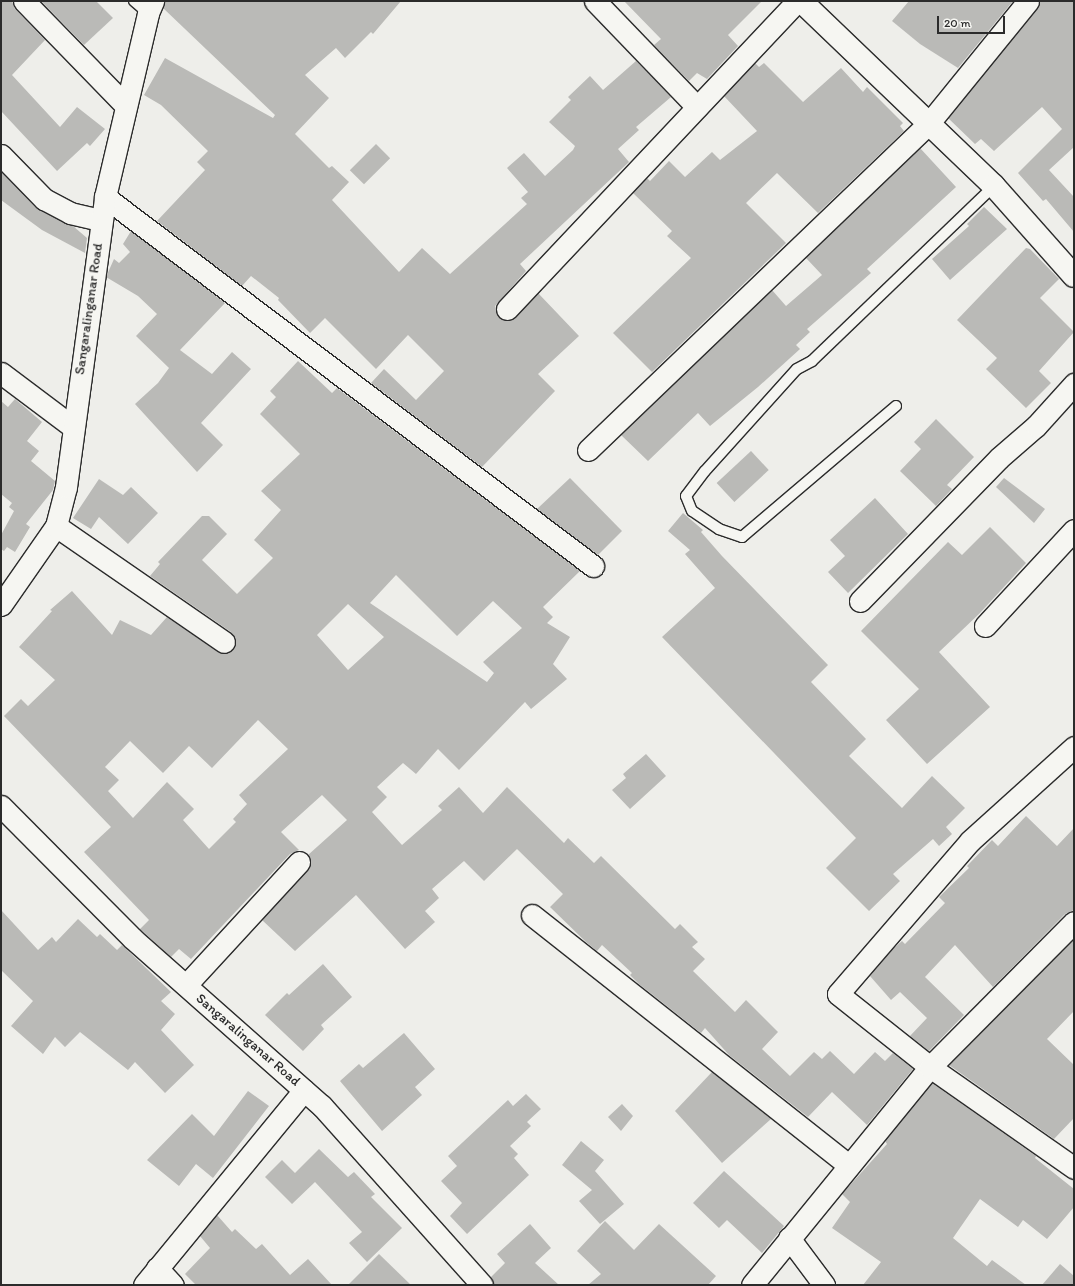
<!DOCTYPE html>
<html>
<head>
<meta charset="utf-8">
<style>
  body { margin:0 }
  #map { position:relative; width:1075px; height:1286px; overflow:hidden; background:#eeeeea; font-family:Itim,sans-serif }
  div>[style] { position:absolute }
  [style*='--x'] { left:calc(var(--x)*1px); top:calc(var(--y)*1px); width:calc(var(--w)*1px); rotate:calc(var(--a)*1deg) }
  .building>* { inset:0; background:#babab7; transform-origin:0 0 }
  .roads { filter:drop-shadow(1px 0 #2b2b2b) drop-shadow(-1px 0 #2b2b2b) drop-shadow(0 1px #2b2b2b) drop-shadow(0 -1px #2b2b2b) }
  .lane>* { height:10px; margin:-5px; padding:0 5px; transform-origin:5px; border-radius:5px; background:#f6f6f2 }
  .street>* { height:21px; margin:-10.5px; padding:0 10.5px; transform-origin:10.5px; border-radius:10.5px; background:#f6f6f2 }
  .secondary>* { height:22px; margin:-11px; padding:0 11px; transform-origin:11px; border-radius:11px; background:#f6f6f2 }
  span { translate:-50% -50%; white-space:nowrap; text-align:center; line-height:1.15; -webkit-text-stroke:4px #f6f6f2; paint-order:stroke }
  .street-label { font-size:14px; color:#2b2b2b }
  .frame { position:absolute; inset:0; border:2px solid #2b2b2b; pointer-events:none }
  .scale { position:absolute; left:937px; top:16px; width:68px; height:18px; box-sizing:border-box; border:2px solid #2b2b2b; border-top:0; padding-left:5px; font-size:12px; line-height:14px; white-space:nowrap; color:#2b2b2b; -webkit-text-stroke:3px #f6f6f2; paint-order:stroke }
</style>
</head>
<body>
<div id="map">
  <div class="building">
    <i style="clip-path:polygon(1px 1px,12px 1px,15px 9px,45px 40px,12px 75px,60px 127px,77px 107px,105px 129px,90px 146px,87px 143px,57px 171px,1px 111px)"></i>
    <i style="clip-path:polygon(41px 1px,96px 1px,113px 18px,84px 45px)"></i>
    <i style="clip-path:polygon(165px 1px,401px 1px,373px 34px,371px 32px,345px 58px,336px 48px,305px 75px,329px 98px,295px 134px,329px 168px,332px 166px,349px 182px,332px 200px,399px 272px,422px 248px,450px 274px,527px 204px,521px 198px,528px 192px,507px 168px,524px 153px,545px 176px,573px 150px,575px 146px,549px 122px,571px 100px,568px 97px,590px 76px,603px 90px,636px 61px,671px 97px,636px 127px,639px 130px,618px 149px,629px 162px,520px 264px,526px 271px,495px 306px,499px 317px,510px 321px,538px 293px,579px 336px,538px 374px,555px 391px,482px 467px,371px 383px,384px 369px,416px 400px,444px 371px,408px 335px,376px 369px,325px 318px,310px 333px,278px 300px,279px 298px,251px 276px,242px 286px,157px 221px,205px 170px,197px 162px,208px 151px,161px 105px,144px 95px,165px 58px,273px 118px,275px 115px,163px 8px)"></i>
    <i style="clip-path:polygon(624px 1px,762px 1px,728px 35px,738px 46px,707px 79px,697px 73px,689px 81px,654px 45px,661px 39px)"></i>
    <i style="clip-path:polygon(909px 1px,1013px 1px,958px 68px,920px 44px,892px 21px)"></i>
    <i style="clip-path:polygon(1040px 1px,1074px 1px,1074px 147px,1049px 170px,1074px 197px,1074px 232px,1046px 199px,1043px 201px,1018px 173px,1062px 129px,1042px 107px,994px 151px,981px 139px,975px 144px,948px 118px,1037px 9px)"></i>
    <i style="clip-path:polygon(755px 63px,759px 67px,764px 63px,803px 102px,841px 68px,863px 92px,867px 87px,903px 123px,900px 126px,904px 131px,818px 213px,777px 173px,746px 203px,786px 243px,652px 372px,613px 333px,691px 258px,667px 236px,672px 231px,633px 193px,647px 178px,650px 181px,669px 161px,685px 177px,712px 152px,720px 160px,757px 131px,724px 96px)"></i>
    <i style="left:376px;top:144px;width:20px;height:37px;rotate:45deg"></i>
    <i style="clip-path:polygon(920px 148px,956px 187px,867px 269px,871px 273px,807px 329px,810px 332px,796px 345px,800px 349px,758px 387px,710px 426px,698px 413px,648px 461px,621px 435px,772px 290px,786px 306px,822px 275px,806px 258px)"></i>
    <i style="clip-path:polygon(1px 172px,36px 208px,73px 226px,87px 238px,85px 253px,42px 230px,1px 200px)"></i>
    <i style="clip-path:polygon(984px 207px,1007px 229px,950px 280px,932px 259px,969px 226px,967px 224px)"></i>
    <i style="clip-path:polygon(131px 231px,225px 303px,180px 350px,212px 374px,232px 352px,251px 369px,201px 423px,223px 445px,197px 472px,135px 404px,158px 383px,169px 368px,136px 336px,157px 314px,138px 296px,106px 277px,114px 259px,119px 263px,130px 252px,123px 244px)"></i>
    <i style="clip-path:polygon(1026px 248px,1030px 249px,1059px 279px,1040px 298px,1074px 332px,1039px 371px,1051px 383px,1026px 408px,986px 369px,997px 358px,957px 320px)"></i>
    <i style="clip-path:polygon(evenodd,298px 361px,332px 393px,337px 388px,580px 571px,543px 607px,553px 617px,547px 623px,570px 637px,553px 664px,567px 679px,531px 709px,525px 702px,459px 770px,438px 749px,416px 774px,403px 763px,377px 787px,387px 797px,372px 812px,402px 845px,442px 810px,438px 806px,459px 787px,483px 813px,507px 787px,564px 843px,568px 838px,594px 863px,601px 856px,675px 929px,680px 924px,698px 942px,692px 947px,705px 959px,693px 971px,735px 1012px,746px 1000px,778px 1032px,762px 1049px,790px 1076px,814px 1052px,822px 1059px,830px 1051px,854px 1074px,875px 1052px,885px 1061px,893px 1053px,913px 1069px,867px 1125px,832px 1092px,808px 1117px,729px 1055px,705px 1028px,701px 1033px,639px 984px,630px 975px,632px 973px,602px 945px,597px 951px,586px 942px,550px 907px,563px 894px,517px 849px,484px 881px,464px 861px,432px 889px,439px 898px,425px 911px,435px 922px,405px 949px,356px 895px,295px 951px,262px 920px,308px 870px,311px 864px,308px 855px,347px 820px,322px 795px,281px 832px,299px 850px,290px 854px,191px 959px,179px 949px,171px 957px,140px 929px,149px 920px,84px 852px,111px 827px,4px 716px,21px 699px,28px 706px,55px 680px,19px 647px,52px 611px,50px 610px,72px 591px,112px 635px,120px 620px,151px 635px,167px 617px,218px 652px,223px 654px,234px 649px,236px 643px,231px 632px,150px 576px,160px 564px,158px 562px,202px 516px,209px 516px,227px 534px,202px 560px,237px 594px,273px 558px,254px 540px,281px 510px,261px 491px,300px 454px,260px 414px,276px 397px,270px 391px,298px 361px,396px 575px,457px 636px,493px 601px,522px 628px,483px 662px,494px 673px,487px 682px,370px 603px,396px 575px,298px 361px,348px 604px,384px 637px,348px 670px,317px 635px,348px 604px,298px 361px,258px 720px,288px 749px,239px 795px,247px 804px,233px 819px,236px 822px,209px 849px,183px 820px,194px 809px,167px 782px,133px 818px,108px 791px,119px 780px,105px 767px,130px 741px,163px 773px,189px 746px,212px 768px,258px 720px)"></i>
    <i style="clip-path:polygon(15px 399px,42px 422px,27px 441px,39px 451px,31px 461px,55px 481px,53px 490px,26px 524px,30px 527px,15px 552px,7px 547px,4px 551px,1px 549px,1px 535px,14px 511px,9px 507px,12px 503px,1px 494px,1px 401px,8px 407px)"></i>
    <i style="clip-path:polygon(936px 419px,974px 457px,947px 485px,952px 489px,936px 506px,900px 471px,921px 449px,914px 442px)"></i>
    <i style="left:751px;top:451px;width:26px;height:47px;rotate:47deg"></i>
    <i style="clip-path:polygon(570px 478px,622px 531px,598px 555px,537px 509px)"></i>
    <i style="clip-path:polygon(1004px 478px,1045px 509px,1034px 523px,996px 487px)"></i>
    <i style="clip-path:polygon(99px 479px,123px 495px,131px 487px,158px 513px,128px 544px,99px 517px,91px 529px,73px 518px)"></i>
    <i style="clip-path:polygon(875px 498px,908px 534px,848px 593px,828px 572px,845px 556px,830px 540px)"></i>
    <i style="clip-path:polygon(683px 513px,703px 530px,701px 532px,722px 556px,828px 665px,811px 682px,866px 739px,849px 756px,902px 808px,932px 776px,965px 808px,946px 827px,952px 834px,939px 846px,933px 839px,893px 874px,900px 881px,869px 911px,826px 868px,856px 838px,662px 637px,715px 588px,685px 554px,690px 550px,668px 531px)"></i>
    <i style="clip-path:polygon(990px 527px,1026px 563px,979px 614px,939px 652px,990px 707px,927px 764px,886px 720px,919px 689px,861px 631px,948px 542px,962px 555px)"></i>
    <i style="clip-path:polygon(646px 754px,666px 776px,630px 809px,612px 790px,626px 778px,623px 774px)"></i>
    <i style="clip-path:polygon(1026px 816px,1057px 846px,1074px 828px,1074px 910px,1065px 914px,993px 987px,955px 945px,925px 977px,964px 1015px,929px 1051px,910px 1036px,927px 1018px,900px 992px,891px 1000px,870px 976px,892px 950px,902px 941px,905px 944px,945px 903px,939px 897px,969px 868px,967px 866px,992px 840px,998px 846px)"></i>
    <i style="clip-path:polygon(1px 910px,38px 950px,52px 937px,56px 942px,78px 919px,97px 937px,100px 934px,117px 950px,122px 945px,171px 992px,161px 1001px,175px 1014px,161px 1030px,194px 1065px,165px 1093px,135px 1062px,128px 1070px,80px 1032px,65px 1047px,55px 1037px,43px 1054px,11px 1026px,33px 1001px,1px 970px)"></i>
    <i style="clip-path:polygon(1074px 939px,1074px 1011px,1047px 1039px,1074px 1065px,1074px 1118px,1054px 1139px,949px 1065px)"></i>
    <i style="clip-path:polygon(323px 964px,352px 997px,321px 1025px,324px 1029px,303px 1051px,265px 1015px,287px 993px,289px 995px)"></i>
    <i style="clip-path:polygon(404px 1033px,435px 1069px,415px 1087px,422px 1095px,382px 1131px,340px 1081px,359px 1064px,363px 1068px)"></i>
    <i style="clip-path:polygon(712px 1072px,771px 1119px,722px 1163px,675px 1111px)"></i>
    <i style="clip-path:polygon(932px 1083px,1036px 1156px,1035px 1158px,1074px 1189px,1074px 1207px,1047px 1239px,1023px 1220px,1018px 1227px,980px 1199px,953px 1238px,987px 1266px,992px 1260px,1026px 1285px,863px 1285px,881px 1262px,832px 1228px,850px 1202px,842px 1194px,887px 1144px,885px 1141px)"></i>
    <i style="clip-path:polygon(248px 1091px,269px 1106px,213px 1178px,196px 1164px,179px 1186px,147px 1160px,192px 1114px,214px 1136px)"></i>
    <i style="clip-path:polygon(526px 1094px,541px 1109px,527px 1122px,531px 1126px,510px 1146px,518px 1154px,514px 1158px,529px 1175px,467px 1234px,450px 1216px,462px 1203px,441px 1181px,457px 1166px,448px 1156px,508px 1100px,513px 1106px)"></i>
    <i style="clip-path:polygon(622px 1104px,633px 1116px,621px 1131px,608px 1117px)"></i>
    <i style="clip-path:polygon(581px 1141px,604px 1160px,595px 1171px,624px 1204px,600px 1224px,579px 1201px,592px 1190px,562px 1165px)"></i>
    <i style="clip-path:polygon(319px 1149px,348px 1177px,354px 1172px,375px 1194px,371px 1197px,402px 1228px,367px 1262px,349px 1243px,362px 1232px,315px 1182px,292px 1204px,265px 1177px,282px 1160px,295px 1173px)"></i>
    <i style="clip-path:polygon(724px 1171px,784px 1226px,762px 1253px,727px 1220px,719px 1228px,693px 1203px)"></i>
    <i style="clip-path:polygon(217px 1215px,232px 1232px,235px 1229px,256px 1249px,262px 1244px,290px 1275px,308px 1259px,332px 1285px,196px 1285px,185px 1274px,210px 1248px,200px 1236px)"></i>
    <i style="clip-path:polygon(605px 1221px,634px 1250px,659px 1224px,716px 1276px,708px 1285px,588px 1285px,601px 1274px,577px 1251px)"></i>
    <i style="clip-path:polygon(530px 1224px,551px 1248px,535px 1263px,559px 1285px,494px 1285px,491px 1277px,505px 1263px,497px 1254px)"></i>
    <i style="clip-path:polygon(379px 1254px,411px 1285px,348px 1285px)"></i>
    <i style="clip-path:polygon(1060px 1264px,1074px 1276px,1074px 1285px,1042px 1285px)"></i>
  </div>
  <div class="roads">
    <div class="lane">
      <i style="--x:134;--y:1;--w:18;--a:41"></i>
      <i style="--x:896;--y:406;--w:202;--a:139.6"></i>
      <i style="--x:742;--y:537;--w:24;--a:-161"></i>
      <i style="--x:719;--y:529;--w:32;--a:-146"></i>
      <i style="--x:692;--y:511;--w:16;--a:-112"></i>
      <i style="--x:686;--y:496;--w:31;--a:-53"></i>
      <i style="--x:705;--y:471;--w:137;--a:-48"></i>
      <i style="--x:797;--y:369;--w:17;--a:-28"></i>
      <i style="--x:812;--y:361;--w:252;--a:-43.9"></i>
    </div>
    <div class="street">
      <i style="--x:24;--y:1;--w:146;--a:45.8"></i>
      <i style="--x:595;--y:1;--w:147;--a:46.1"></i>
      <i style="--x:1;--y:155;--w:62;--a:45.7"></i>
      <i style="--x:44;--y:199;--w:30;--a:28"></i>
      <i style="--x:70;--y:213;--w:32;--a:13"></i>
      <i style="--x:105;--y:197;--w:612;--a:37.09"></i>
      <i style="--x:507;--y:309;--w:423;--a:-46.7"></i>
      <i style="--x:1;--y:373;--w:90;--a:36.9"></i>
      <i style="--x:588;--y:450;--w:472;--a:-43.8"></i>
      <i style="--x:929;--y:123;--w:157;--a:-50.9"></i>
      <i style="--x:56;--y:526;--w:204;--a:34.6"></i>
      <i style="--x:860;--y:601;--w:199;--a:-45.8"></i>
      <i style="--x:999;--y:458;--w:49;--a:-40.9"></i>
      <i style="--x:1036;--y:426;--w:57;--a:-47.9"></i>
      <i style="--x:1;--y:605;--w:96;--a:-55.2"></i>
      <i style="--x:56;--y:526;--w:40;--a:-75.6"></i>
      <i style="--x:66;--y:487;--w:293;--a:-82.3"></i>
      <i style="--x:105;--y:197;--w:189;--a:-76.8"></i>
      <i style="--x:148;--y:13;--w:13;--a:-67"></i>
      <i style="--x:985;--y:626;--w:131;--a:-47.2"></i>
      <i style="--x:1074;--y:747;--w:140;--a:137.9"></i>
      <i style="--x:970;--y:841;--w:202;--a:130.8"></i>
      <i style="--x:838;--y:994;--w:117;--a:38.4"></i>
      <i style="--x:930;--y:1067;--w:204;--a:-45.2"></i>
      <i style="--x:1;--y:806;--w:186;--a:45.2"></i>
      <i style="--x:132;--y:938;--w:254;--a:41.5"></i>
      <i style="--x:322;--y:1106;--w:240;--a:48.2"></i>
      <i style="--x:532;--y:915;--w:404;--a:38.3"></i>
      <i style="--x:186;--y:985;--w:167;--a:-47.4"></i>
      <i style="--x:789;--y:1238;--w:59;--a:53.3"></i>
      <i style="--x:157;--y:1268;--w:23;--a:47"></i>
      <i style="--x:144;--y:1285;--w:252;--a:-50.6"></i>
      <i style="--x:752;--y:1285;--w:281;--a:-50.8"></i>
      <i style="--x:930;--y:1067;--w:176;--a:35"></i>
    </div>
    <div class="secondary">
      <i style="--x:801;--y:1;--w:267;--a:43.8"></i>
      <i style="--x:994;--y:186;--w:120;--a:48.4"></i>
    </div>
  </div>
  <div class="street-label">
    <span style="left:89px;top:309px;rotate:-82deg">Sangaralinganar Road</span>
    <span style="left:248px;top:1040px;rotate:41deg">Sangaralinganar Road</span>
  </div>
  <div class="frame"></div>
  <div class="scale">20 m</div>
</div>
</body>
</html>
